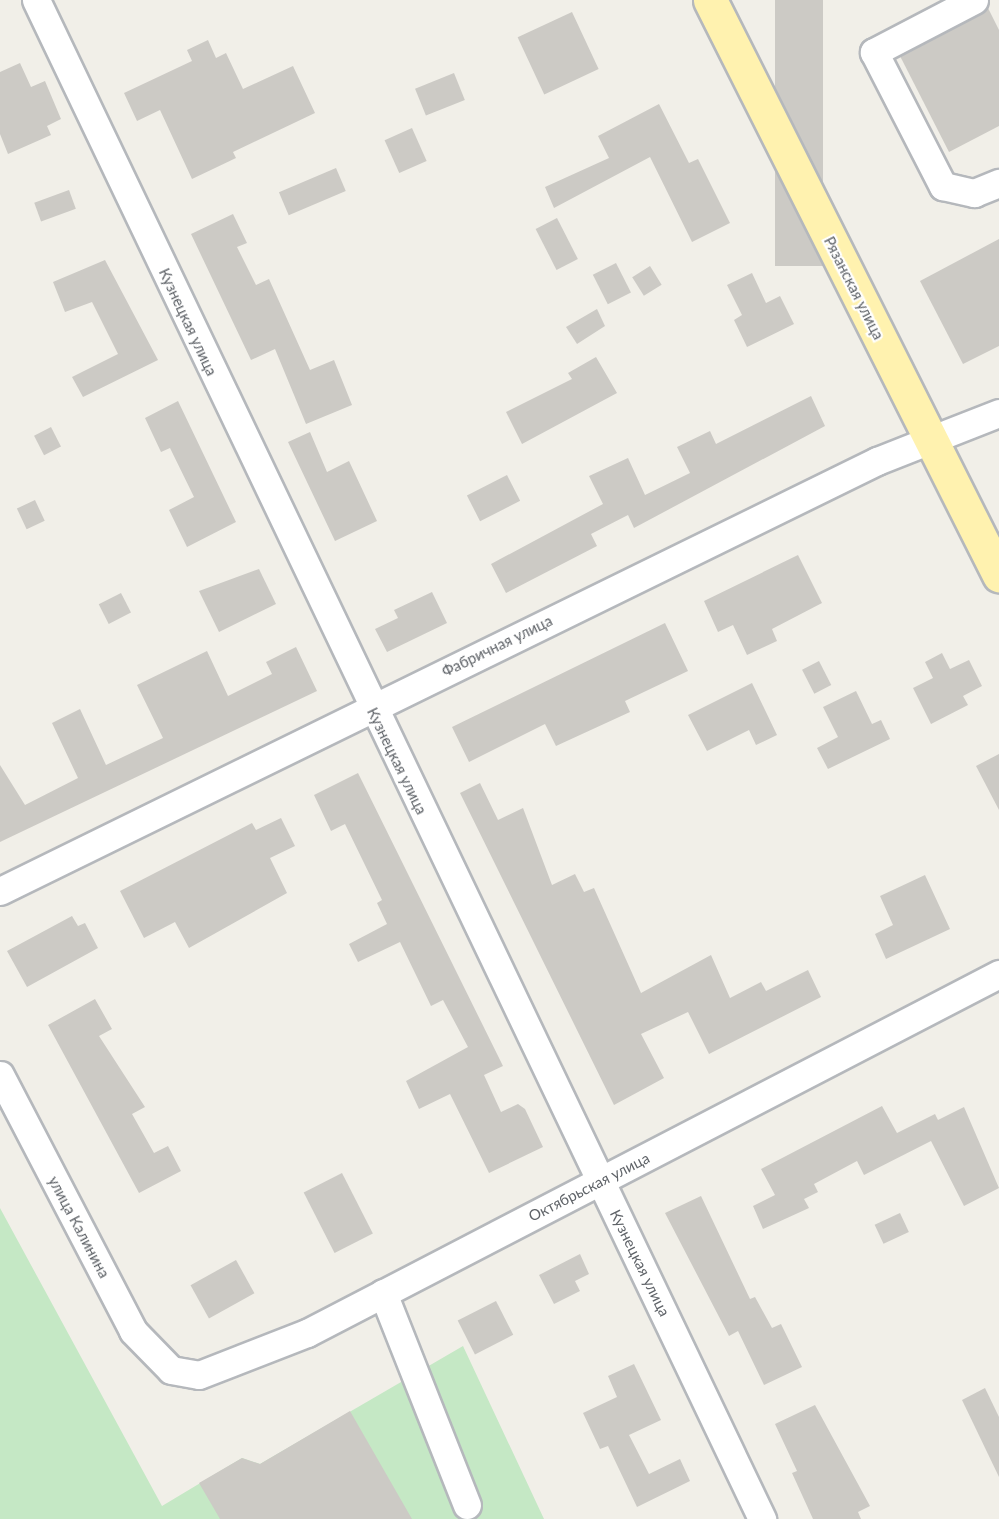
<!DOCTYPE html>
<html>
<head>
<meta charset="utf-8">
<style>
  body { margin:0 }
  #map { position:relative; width:999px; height:1519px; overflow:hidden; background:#f1efe8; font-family:Lato,sans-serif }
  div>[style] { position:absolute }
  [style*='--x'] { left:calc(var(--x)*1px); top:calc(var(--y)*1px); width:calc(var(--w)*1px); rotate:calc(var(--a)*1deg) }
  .green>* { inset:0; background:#c5e8c5 }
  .building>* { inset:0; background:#cccac5; transform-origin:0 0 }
  .roads { filter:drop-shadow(2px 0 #b5b8bc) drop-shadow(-2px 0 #b5b8bc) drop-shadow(0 2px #b5b8bc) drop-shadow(0 -2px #b5b8bc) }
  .minor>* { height:27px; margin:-13.5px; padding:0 13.5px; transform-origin:13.5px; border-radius:13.5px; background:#fff }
  .major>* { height:33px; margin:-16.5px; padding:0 16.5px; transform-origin:16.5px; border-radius:16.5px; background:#fff2af }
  span { translate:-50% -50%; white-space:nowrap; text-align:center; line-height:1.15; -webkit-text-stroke:4.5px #fff; paint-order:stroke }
  .street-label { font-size:15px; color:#5f6368 }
</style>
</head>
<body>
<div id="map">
  <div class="green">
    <i style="clip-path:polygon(0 1208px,162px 1506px,242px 1458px,260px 1464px,463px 1346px,544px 1519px,0 1519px)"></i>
  </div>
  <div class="building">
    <i style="left:775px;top:0;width:48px;height:266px"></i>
    <i style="clip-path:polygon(988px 8px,999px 30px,999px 126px,949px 152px,900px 56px)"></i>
    <i style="left:572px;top:12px;width:63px;height:60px;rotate:65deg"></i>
    <i style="clip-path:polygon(208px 40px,216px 58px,226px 53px,243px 89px,293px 66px,315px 113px,233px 152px,236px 158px,192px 179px,160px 110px,137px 121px,124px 93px,192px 61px,187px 50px)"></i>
    <i style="clip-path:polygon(20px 63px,31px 87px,45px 81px,61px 119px,47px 126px,51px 135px,8px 154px,0 134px,0 72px)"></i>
    <i style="left:454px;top:73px;width:29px;height:42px;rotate:68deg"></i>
    <i style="clip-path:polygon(659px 104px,689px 163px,698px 159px,730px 223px,692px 242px,650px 157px,554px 208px,545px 187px,609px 158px,598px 136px)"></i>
    <i style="left:412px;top:128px;width:36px;height:30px;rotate:66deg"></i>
    <i style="left:336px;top:168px;width:25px;height:62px;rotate:67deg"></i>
    <i style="left:69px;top:190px;width:20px;height:37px;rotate:70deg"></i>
    <i style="clip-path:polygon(233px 214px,247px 243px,237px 247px,256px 285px,269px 279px,310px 370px,334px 360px,352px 405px,306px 424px,275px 349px,251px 360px,191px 234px)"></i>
    <i style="left:557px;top:218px;width:46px;height:24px;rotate:63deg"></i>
    <i style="clip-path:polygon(999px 239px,999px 346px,963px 364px,920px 281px)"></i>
    <i style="clip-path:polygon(105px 260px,158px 360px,83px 397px,72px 377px,118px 354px,92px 302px,65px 312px,53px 282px)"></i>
    <i style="left:616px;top:263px;width:33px;height:26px;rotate:63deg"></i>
    <i style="left:650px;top:266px;width:22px;height:21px;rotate:58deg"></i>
    <i style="clip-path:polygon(752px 273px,766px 303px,780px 296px,794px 324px,747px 347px,734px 320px,742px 315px,727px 285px)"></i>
    <i style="clip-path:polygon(597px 309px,605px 326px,577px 344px,566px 327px)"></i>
    <i style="clip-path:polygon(596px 357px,617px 393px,522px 444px,506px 412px,572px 379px,568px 373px)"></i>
    <i style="clip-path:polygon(811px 396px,825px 426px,634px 528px,628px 515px,591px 534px,597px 546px,506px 593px,491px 564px,603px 504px,589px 476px,628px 458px,645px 495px,690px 473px,677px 447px,710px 431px,716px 444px)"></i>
    <i style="clip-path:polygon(178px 401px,236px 522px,187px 547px,169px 510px,194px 497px,170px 448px,161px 452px,145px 418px)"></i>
    <i style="left:51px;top:427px;width:22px;height:19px;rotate:63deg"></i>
    <i style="clip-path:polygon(310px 432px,327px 472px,349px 461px,377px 521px,335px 541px,288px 442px)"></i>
    <i style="left:507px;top:475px;width:29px;height:45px;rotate:63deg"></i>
    <i style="left:35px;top:500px;width:23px;height:20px;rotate:65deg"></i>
    <i style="clip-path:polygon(798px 555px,822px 603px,772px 629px,777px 641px,747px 655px,733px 625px,718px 632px,704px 601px)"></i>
    <i style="clip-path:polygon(259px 569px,276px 604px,219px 632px,199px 591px)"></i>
    <i style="clip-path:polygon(432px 592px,447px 623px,387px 652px,375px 629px,398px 618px,394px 610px)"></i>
    <i style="left:121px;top:593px;width:22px;height:25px;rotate:63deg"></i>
    <i style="clip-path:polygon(665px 623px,688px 671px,625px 701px,630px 712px,556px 746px,545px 724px,469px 762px,452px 727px)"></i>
    <i style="clip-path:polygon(296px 647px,317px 691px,0 842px,0 765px,25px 805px,78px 778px,52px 723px,80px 709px,106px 765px,163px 738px,137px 685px,207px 651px,228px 696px,272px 674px,266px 662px)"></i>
    <i style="clip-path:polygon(942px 653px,950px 669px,969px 660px,982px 686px,963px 696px,968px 705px,931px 724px,913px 688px,933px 678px,925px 662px)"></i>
    <i style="left:819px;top:661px;width:27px;height:19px;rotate:63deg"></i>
    <i style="clip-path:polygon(752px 683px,777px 735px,756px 745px,749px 730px,707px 751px,688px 715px)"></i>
    <i style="clip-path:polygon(856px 691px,872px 724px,881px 720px,890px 739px,828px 769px,817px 748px,838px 737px,823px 707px)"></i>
    <i style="clip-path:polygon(999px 754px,999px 810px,976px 766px)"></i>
    <i style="clip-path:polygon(358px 773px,503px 1066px,484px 1075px,501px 1112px,518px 1104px,525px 1109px,543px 1147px,489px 1173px,450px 1094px,419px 1109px,406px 1081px,468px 1047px,443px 1000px,431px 1006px,400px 942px,358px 962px,349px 944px,387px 924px,377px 903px,382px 900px,345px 824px,331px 831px,314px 795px)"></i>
    <i style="clip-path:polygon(480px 783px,498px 820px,523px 808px,552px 885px,575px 874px,584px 892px,594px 888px,641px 993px,711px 955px,730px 998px,761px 982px,766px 991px,808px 970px,821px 997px,709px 1054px,688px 1012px,641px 1034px,664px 1078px,614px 1105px,460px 793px)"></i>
    <i style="clip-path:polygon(281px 818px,295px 846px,270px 858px,287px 893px,189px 948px,175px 922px,144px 938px,120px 891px,252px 823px,256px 830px)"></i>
    <i style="clip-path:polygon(925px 875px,950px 929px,886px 959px,875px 934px,893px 925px,880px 896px)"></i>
    <i style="clip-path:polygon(72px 916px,78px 926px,85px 923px,98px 948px,27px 987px,7px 951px)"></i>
    <i style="clip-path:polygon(95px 999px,112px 1029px,99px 1036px,145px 1107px,132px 1114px,154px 1153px,168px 1146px,181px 1171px,139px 1193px,48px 1025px)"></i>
    <i style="clip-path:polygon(882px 1106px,897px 1133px,935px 1114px,938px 1120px,964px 1107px,999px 1188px,964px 1206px,931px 1141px,864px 1175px,857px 1161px,814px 1184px,818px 1192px,804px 1199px,809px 1208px,763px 1229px,753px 1206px,775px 1195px,761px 1169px)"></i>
    <i style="left:342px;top:1173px;width:68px;height:43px;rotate:63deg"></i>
    <i style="clip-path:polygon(701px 1196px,750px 1299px,755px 1297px,772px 1328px,781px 1324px,802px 1367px,764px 1385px,738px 1331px,729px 1336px,665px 1213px)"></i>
    <i style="left:900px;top:1213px;width:21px;height:28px;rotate:65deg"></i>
    <i style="clip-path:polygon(580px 1254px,589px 1274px,575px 1281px,580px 1291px,554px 1304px,539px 1275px)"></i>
    <i style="left:236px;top:1260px;width:38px;height:52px;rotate:61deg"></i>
    <i style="left:496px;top:1301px;width:38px;height:43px;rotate:63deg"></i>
    <i style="clip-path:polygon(634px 1364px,661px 1420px,629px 1435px,649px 1474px,680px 1459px,690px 1481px,637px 1507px,608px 1446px,600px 1449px,583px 1413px,617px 1397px,608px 1376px)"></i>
    <i style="clip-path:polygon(985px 1388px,999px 1417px,999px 1477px,962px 1400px)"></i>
    <i style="clip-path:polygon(815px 1405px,870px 1506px,858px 1512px,861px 1519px,813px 1519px,792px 1473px,797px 1471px,775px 1424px)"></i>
    <i style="clip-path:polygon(350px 1411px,412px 1519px,220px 1519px,199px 1483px,242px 1458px,260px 1464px)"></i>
  </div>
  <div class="roads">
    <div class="minor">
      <i style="--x:36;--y:0;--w:1684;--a:64.45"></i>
      <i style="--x:974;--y:0;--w:113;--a:152.5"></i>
      <i style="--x:874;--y:52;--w:151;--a:62.8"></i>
      <i style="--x:943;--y:186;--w:32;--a:13"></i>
      <i style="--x:974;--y:193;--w:27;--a:-22"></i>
      <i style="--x:0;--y:891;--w:977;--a:-26.12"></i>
      <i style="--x:877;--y:461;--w:131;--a:-21.5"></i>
      <i style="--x:0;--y:1075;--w:288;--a:62.5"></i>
      <i style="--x:133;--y:1331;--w:54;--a:45.7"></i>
      <i style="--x:171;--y:1370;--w:28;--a:10"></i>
      <i style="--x:199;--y:1375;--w:116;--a:-21.3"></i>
      <i style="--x:307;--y:1333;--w:780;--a:-27.42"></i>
      <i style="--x:383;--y:1293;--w:228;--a:68.4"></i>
    </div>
    <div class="major">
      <i style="--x:710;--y:0;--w:644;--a:63.32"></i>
    </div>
  </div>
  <div class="street-label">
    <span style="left:854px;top:288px;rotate:63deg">Рязанская улица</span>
    <span style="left:188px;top:322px;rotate:65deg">Кузнецкая улица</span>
    <span style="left:497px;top:646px;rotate:-26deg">Фабричная улица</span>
    <span style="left:397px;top:761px;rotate:64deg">Кузнецкая улица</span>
    <span style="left:589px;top:1187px;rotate:-27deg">Октябрьская улица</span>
    <span style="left:79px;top:1227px;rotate:62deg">улица Калинина</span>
    <span style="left:640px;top:1263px;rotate:64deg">Кузнецкая улица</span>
  </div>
</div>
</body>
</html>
